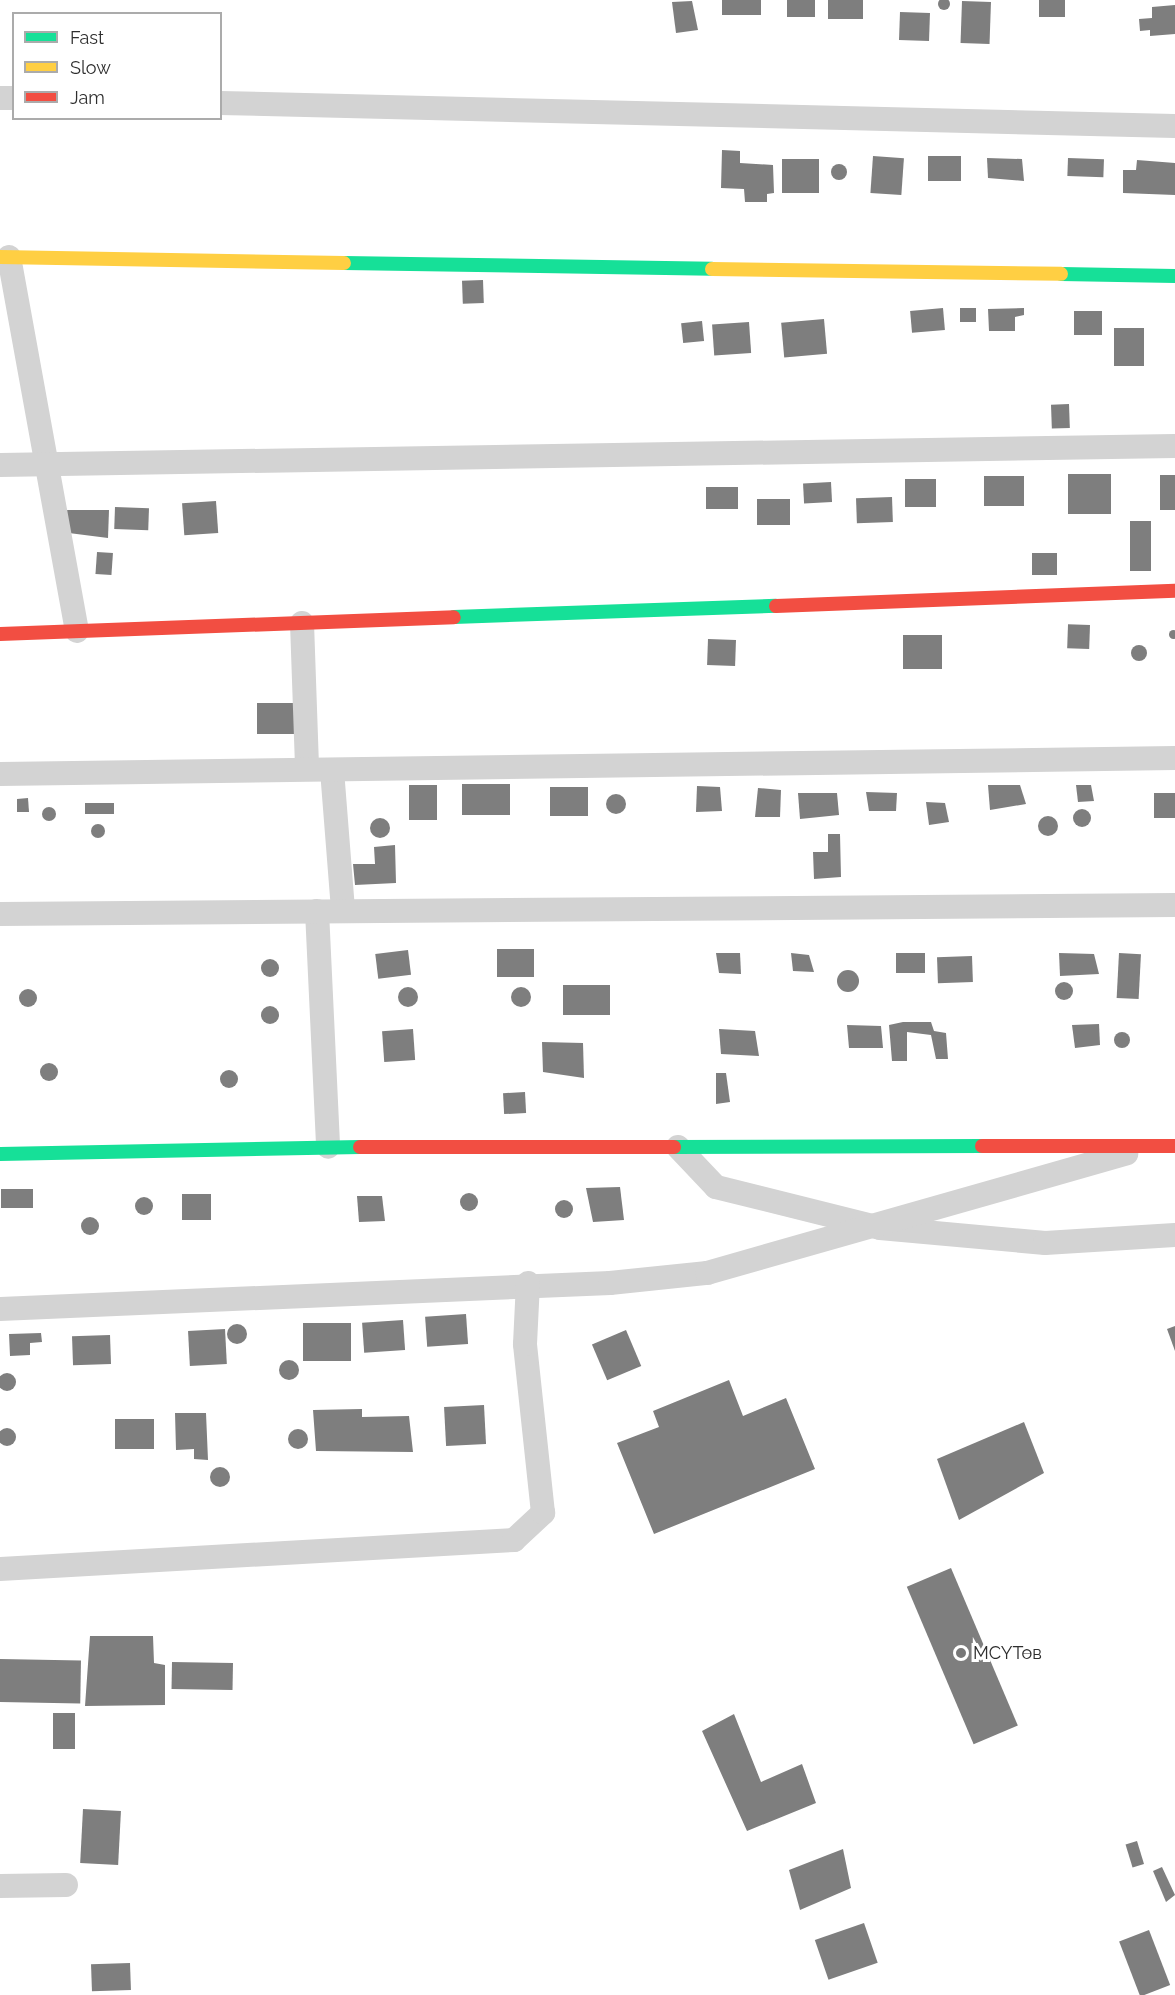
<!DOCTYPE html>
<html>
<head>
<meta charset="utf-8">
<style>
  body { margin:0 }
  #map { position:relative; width:1175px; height:1995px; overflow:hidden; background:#fff; font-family:Raleway,sans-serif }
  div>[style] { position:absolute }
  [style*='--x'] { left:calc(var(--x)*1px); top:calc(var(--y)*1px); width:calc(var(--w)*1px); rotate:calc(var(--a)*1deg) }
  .building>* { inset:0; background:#7e7e7e; transform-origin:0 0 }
  .round { border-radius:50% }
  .street>* { height:24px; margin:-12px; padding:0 12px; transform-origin:12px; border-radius:12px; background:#d3d3d3 }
  .fast>* { height:14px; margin:-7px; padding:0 7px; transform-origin:7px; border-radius:7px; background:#16e098 }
  .slow>* { height:14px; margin:-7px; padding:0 7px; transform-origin:7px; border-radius:7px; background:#ffcf43 }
  .jam>* { height:14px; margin:-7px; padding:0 7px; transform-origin:7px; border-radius:7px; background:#f24e42 }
  .dots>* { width:16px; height:16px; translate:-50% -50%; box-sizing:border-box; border:3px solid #fff; border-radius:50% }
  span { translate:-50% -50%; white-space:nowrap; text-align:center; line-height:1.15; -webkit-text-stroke:6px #fff; paint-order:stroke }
  .poi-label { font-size:18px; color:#2e2e2e }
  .left { translate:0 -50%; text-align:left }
  .legend { position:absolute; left:12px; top:12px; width:210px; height:108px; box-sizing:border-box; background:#fff; border:2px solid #ababab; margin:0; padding:8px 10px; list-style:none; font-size:18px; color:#2e2e2e }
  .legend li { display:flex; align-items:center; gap:12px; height:30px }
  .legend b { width:30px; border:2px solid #ababab }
</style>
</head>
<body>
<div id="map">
  <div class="building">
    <i class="round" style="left:938px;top:-2px;width:12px;height:12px"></i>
    <i style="left:722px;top:0;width:39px;height:15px"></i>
    <i style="left:787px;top:0;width:28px;height:17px"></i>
    <i style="left:828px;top:0;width:35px;height:19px"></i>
    <i style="left:1039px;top:0;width:26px;height:17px"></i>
    <i style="clip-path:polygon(692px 1px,698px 30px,676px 33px,672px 2px)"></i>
    <i style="left:962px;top:1px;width:29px;height:42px;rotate:2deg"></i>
    <i style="clip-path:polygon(1175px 5px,1175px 34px,1150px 36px,1150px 30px,1140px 31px,1139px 19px,1152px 18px,1152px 7px)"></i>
    <i style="left:900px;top:12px;width:30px;height:28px;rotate:2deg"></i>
    <i style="clip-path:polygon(722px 150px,740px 151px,740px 163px,773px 165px,774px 193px,767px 194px,767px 202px,745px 202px,744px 189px,721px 188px)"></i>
    <i style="left:873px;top:156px;width:31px;height:37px;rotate:4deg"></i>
    <i style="left:928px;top:156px;width:33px;height:25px"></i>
    <i style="clip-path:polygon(987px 158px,1022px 159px,1024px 181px,988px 178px)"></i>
    <i style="left:1068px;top:158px;width:36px;height:18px;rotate:2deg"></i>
    <i style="left:782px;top:159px;width:37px;height:34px"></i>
    <i style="clip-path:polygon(1137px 160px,1175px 163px,1175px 195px,1123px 193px,1123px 170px,1136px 170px)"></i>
    <i class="round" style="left:831px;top:164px;width:16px;height:16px"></i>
    <i style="left:483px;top:280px;width:23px;height:21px;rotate:88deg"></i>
    <i style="left:943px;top:308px;width:22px;height:33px;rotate:85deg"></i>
    <i style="left:960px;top:308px;width:16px;height:14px"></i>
    <i style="clip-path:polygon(1024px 308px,1024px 315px,1015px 317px,1015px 331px,989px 331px,988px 309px)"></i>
    <i style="left:1074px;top:311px;width:28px;height:24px"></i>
    <i style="left:824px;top:319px;width:35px;height:43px;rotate:85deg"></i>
    <i style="left:702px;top:321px;width:20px;height:21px;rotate:84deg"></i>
    <i style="left:749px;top:322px;width:31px;height:37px;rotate:86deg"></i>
    <i style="left:1114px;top:328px;width:30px;height:38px"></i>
    <i style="left:1069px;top:404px;width:24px;height:18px;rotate:88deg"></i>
    <i style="left:1068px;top:474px;width:43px;height:40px"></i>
    <i style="left:1160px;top:475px;width:15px;height:35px"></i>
    <i style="left:984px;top:476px;width:40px;height:30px"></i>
    <i style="left:905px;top:479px;width:31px;height:28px"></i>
    <i style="left:831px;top:482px;width:20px;height:28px;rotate:87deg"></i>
    <i style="left:706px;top:487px;width:32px;height:22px"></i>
    <i style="left:892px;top:497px;width:25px;height:36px;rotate:88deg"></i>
    <i style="left:757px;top:499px;width:33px;height:26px"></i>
    <i style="left:216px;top:501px;width:32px;height:34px;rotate:86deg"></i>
    <i style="left:115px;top:507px;width:34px;height:22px;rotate:2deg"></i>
    <i style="clip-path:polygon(61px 510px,109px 510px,108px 538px,61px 532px)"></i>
    <i style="left:1130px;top:521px;width:21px;height:50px"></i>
    <i style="left:97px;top:552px;width:16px;height:22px;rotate:4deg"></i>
    <i style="left:1032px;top:553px;width:25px;height:22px"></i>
    <i style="left:1090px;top:625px;width:24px;height:22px;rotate:92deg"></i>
    <i class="round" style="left:1168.5px;top:629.5px;width:9px;height:9px"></i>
    <i style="left:903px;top:635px;width:39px;height:34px"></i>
    <i style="left:708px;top:639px;width:28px;height:26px;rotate:2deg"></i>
    <i class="round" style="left:1131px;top:645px;width:16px;height:16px"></i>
    <i style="left:257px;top:703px;width:39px;height:31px"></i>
    <i style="left:462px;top:784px;width:48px;height:31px"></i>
    <i style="left:409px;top:785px;width:28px;height:35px"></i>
    <i style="clip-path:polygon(988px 785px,1020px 785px,1026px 804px,990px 810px)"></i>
    <i style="clip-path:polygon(1076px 785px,1091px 785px,1094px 801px,1078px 802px)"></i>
    <i style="clip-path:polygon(697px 786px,720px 787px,722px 811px,696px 812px)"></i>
    <i style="left:550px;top:787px;width:38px;height:29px"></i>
    <i style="clip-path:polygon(758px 788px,781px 790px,780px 817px,755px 817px)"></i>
    <i style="clip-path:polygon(866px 792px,897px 793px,896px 811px,869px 811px)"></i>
    <i style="clip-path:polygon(798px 793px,837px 793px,839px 815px,800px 819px)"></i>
    <i style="left:1154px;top:793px;width:21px;height:25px"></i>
    <i class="round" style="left:606px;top:794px;width:20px;height:20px"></i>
    <i style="clip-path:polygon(28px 798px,29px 812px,17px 812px,17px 799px)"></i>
    <i style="clip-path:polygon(926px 802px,945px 803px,949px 822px,929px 825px)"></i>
    <i style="left:85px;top:803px;width:29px;height:11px"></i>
    <i class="round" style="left:42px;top:807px;width:14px;height:14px"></i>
    <i class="round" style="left:1073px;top:809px;width:18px;height:18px"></i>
    <i class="round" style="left:1038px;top:816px;width:20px;height:20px"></i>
    <i class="round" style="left:370px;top:818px;width:20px;height:20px"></i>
    <i class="round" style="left:91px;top:824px;width:14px;height:14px"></i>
    <i style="clip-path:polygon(828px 834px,840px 834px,841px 877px,814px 879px,813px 852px,828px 852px)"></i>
    <i style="clip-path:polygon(395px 845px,396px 883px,355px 885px,353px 864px,375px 864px,374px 847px)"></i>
    <i style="left:497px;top:949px;width:37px;height:28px"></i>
    <i style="left:408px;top:950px;width:25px;height:33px;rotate:83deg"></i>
    <i style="clip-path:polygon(716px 953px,740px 953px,741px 974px,719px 973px)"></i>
    <i style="clip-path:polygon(791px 953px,809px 955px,814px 972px,793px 971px)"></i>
    <i style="left:896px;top:953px;width:29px;height:20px"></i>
    <i style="clip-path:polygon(1059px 953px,1094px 954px,1099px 974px,1060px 976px)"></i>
    <i style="left:1119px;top:953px;width:22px;height:45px;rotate:3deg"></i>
    <i style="left:972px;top:956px;width:26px;height:35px;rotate:88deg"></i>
    <i class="round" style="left:261px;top:959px;width:18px;height:18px"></i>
    <i class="round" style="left:837px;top:970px;width:22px;height:22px"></i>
    <i class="round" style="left:1055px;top:982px;width:18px;height:18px"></i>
    <i style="left:563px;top:985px;width:47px;height:30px"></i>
    <i class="round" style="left:511px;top:987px;width:20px;height:20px"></i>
    <i class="round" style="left:398px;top:987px;width:20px;height:20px"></i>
    <i class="round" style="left:19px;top:989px;width:18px;height:18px"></i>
    <i class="round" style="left:261px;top:1006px;width:18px;height:18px"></i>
    <i style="clip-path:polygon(903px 1022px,931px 1022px,934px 1031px,946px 1033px,948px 1059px,936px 1059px,931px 1035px,907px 1032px,907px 1061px,892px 1061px,889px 1025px)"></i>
    <i style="clip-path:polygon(1099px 1024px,1100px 1045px,1075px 1048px,1072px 1025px)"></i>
    <i style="clip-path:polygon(847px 1025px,881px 1026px,883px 1048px,849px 1048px)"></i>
    <i style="left:413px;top:1029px;width:31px;height:31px;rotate:86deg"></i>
    <i style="clip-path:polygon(719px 1029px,755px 1031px,759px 1056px,721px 1054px)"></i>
    <i class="round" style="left:1114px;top:1032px;width:16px;height:16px"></i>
    <i style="clip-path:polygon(542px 1042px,583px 1043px,584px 1078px,543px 1072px)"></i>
    <i class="round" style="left:40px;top:1063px;width:18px;height:18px"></i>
    <i class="round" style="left:220px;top:1070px;width:18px;height:18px"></i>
    <i style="clip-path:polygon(716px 1073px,726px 1073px,730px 1102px,716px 1104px)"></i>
    <i style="left:525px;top:1092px;width:21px;height:22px;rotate:87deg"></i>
    <i style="clip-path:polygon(620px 1187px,624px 1220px,593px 1222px,586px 1188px)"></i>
    <i style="left:1px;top:1189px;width:32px;height:19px"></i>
    <i class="round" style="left:460px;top:1193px;width:18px;height:18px"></i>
    <i style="left:182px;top:1194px;width:29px;height:26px"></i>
    <i style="clip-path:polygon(357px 1196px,382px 1196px,385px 1221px,359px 1222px)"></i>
    <i class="round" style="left:135px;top:1197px;width:18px;height:18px"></i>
    <i class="round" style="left:555px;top:1200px;width:18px;height:18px"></i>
    <i class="round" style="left:81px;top:1217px;width:18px;height:18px"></i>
    <i style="left:466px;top:1314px;width:30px;height:41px;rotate:86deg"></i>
    <i style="left:403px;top:1320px;width:30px;height:41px;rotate:86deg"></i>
    <i style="left:303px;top:1323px;width:48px;height:38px"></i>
    <i class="round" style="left:227px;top:1324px;width:20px;height:20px"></i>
    <i style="clip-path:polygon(1175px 1326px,1175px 1351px,1167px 1329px)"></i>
    <i style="left:225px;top:1329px;width:35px;height:37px;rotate:87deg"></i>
    <i style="left:626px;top:1330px;width:39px;height:37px;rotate:67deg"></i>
    <i style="clip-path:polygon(41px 1333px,42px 1342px,30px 1343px,30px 1355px,10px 1356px,9px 1334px)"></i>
    <i style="left:110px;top:1335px;width:29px;height:38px;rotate:88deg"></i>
    <i class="round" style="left:279px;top:1360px;width:20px;height:20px"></i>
    <i class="round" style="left:-2px;top:1373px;width:18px;height:18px"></i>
    <i style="clip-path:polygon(729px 1380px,743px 1416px,786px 1398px,815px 1469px,654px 1534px,617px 1443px,659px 1427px,653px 1411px)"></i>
    <i style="left:484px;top:1405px;width:39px;height:40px;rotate:87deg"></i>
    <i style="clip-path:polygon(362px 1409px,362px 1417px,409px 1416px,413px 1452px,316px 1451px,313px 1410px)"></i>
    <i style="clip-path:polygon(175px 1413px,206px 1413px,208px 1460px,194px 1459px,194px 1449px,176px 1450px)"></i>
    <i style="left:115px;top:1419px;width:39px;height:30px"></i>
    <i style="clip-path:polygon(1024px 1422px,1044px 1473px,959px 1520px,937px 1459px)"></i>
    <i class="round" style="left:-2px;top:1428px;width:18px;height:18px"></i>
    <i class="round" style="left:288px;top:1429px;width:20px;height:20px"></i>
    <i class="round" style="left:210px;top:1467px;width:20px;height:20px"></i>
    <i style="left:951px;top:1568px;width:171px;height:48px;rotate:67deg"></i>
    <i style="clip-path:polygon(90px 1636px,153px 1636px,154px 1663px,165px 1665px,165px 1705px,85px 1706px)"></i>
    <i style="left:0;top:1659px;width:81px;height:43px;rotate:1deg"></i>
    <i style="left:172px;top:1662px;width:61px;height:27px;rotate:1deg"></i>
    <i style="left:53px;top:1713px;width:22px;height:36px"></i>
    <i style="clip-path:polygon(734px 1714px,761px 1782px,802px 1764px,816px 1803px,747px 1831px,702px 1731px)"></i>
    <i style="left:83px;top:1809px;width:38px;height:54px;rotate:3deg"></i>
    <i style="left:1137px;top:1841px;width:24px;height:12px;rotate:73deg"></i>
    <i style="clip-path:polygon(843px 1849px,851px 1888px,800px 1910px,789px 1870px)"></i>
    <i style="clip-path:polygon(1162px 1867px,1175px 1895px,1166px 1902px,1153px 1871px)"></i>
    <i style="left:864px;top:1923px;width:42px;height:52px;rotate:71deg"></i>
    <i style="left:1149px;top:1930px;width:59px;height:32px;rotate:69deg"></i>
    <i style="left:130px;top:1963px;width:27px;height:39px;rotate:88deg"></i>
  </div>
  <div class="street">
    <i style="--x:0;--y:98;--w:14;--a:0"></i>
    <i style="--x:220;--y:103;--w:955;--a:1.38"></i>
    <i style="--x:9;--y:257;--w:380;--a:79.7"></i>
    <i style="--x:0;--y:465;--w:1175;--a:-0.93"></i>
    <i style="--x:302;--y:623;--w:144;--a:88"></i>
    <i style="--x:332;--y:770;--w:141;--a:85.5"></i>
    <i style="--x:0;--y:774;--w:1175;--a:-0.78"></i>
    <i style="--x:317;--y:911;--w:236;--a:87.3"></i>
    <i style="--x:0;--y:914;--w:1175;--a:-0.44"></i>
    <i style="--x:678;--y:1147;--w:55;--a:46.5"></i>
    <i style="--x:716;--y:1187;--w:169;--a:14"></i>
    <i style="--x:880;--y:1228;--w:166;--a:5.2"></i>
    <i style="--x:1045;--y:1243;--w:130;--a:-3.5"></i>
    <i style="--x:0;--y:1309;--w:611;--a:-2.44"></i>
    <i style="--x:610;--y:1283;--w:98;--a:-5.9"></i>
    <i style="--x:707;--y:1273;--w:436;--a:-15.9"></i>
    <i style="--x:0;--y:1569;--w:515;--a:-3.23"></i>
    <i style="--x:514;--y:1540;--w:40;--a:-43"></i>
    <i style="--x:543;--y:1513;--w:170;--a:-96.1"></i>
    <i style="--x:525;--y:1344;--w:61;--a:-87.2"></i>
    <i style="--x:0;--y:1886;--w:66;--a:-0.9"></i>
  </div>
  <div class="fast">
    <i style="--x:344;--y:263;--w:368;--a:0.9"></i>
    <i style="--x:1061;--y:274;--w:114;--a:1"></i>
    <i style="--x:454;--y:617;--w:322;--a:-2"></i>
    <i style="--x:674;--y:1147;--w:308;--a:-0.2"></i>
    <i style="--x:0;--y:1154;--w:360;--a:-1.1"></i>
  </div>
  <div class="slow">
    <i style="--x:0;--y:257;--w:344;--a:1"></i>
    <i style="--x:712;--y:269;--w:349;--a:0.8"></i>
  </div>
  <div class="jam">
    <i style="--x:776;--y:606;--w:399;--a:-2.2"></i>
    <i style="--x:0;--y:634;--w:454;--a:-2.1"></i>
    <i style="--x:982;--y:1146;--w:193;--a:0"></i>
    <i style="--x:360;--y:1147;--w:314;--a:0"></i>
  </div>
  <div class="dots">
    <i style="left:961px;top:1653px;background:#777"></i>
  </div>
  <div class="poi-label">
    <span class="left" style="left:973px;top:1653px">МСҮТөв</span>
  </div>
  <ul class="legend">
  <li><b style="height:8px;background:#16e098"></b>Fast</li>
  <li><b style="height:8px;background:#ffcf43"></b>Slow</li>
  <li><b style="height:8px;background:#f24e42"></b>Jam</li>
  </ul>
</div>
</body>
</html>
